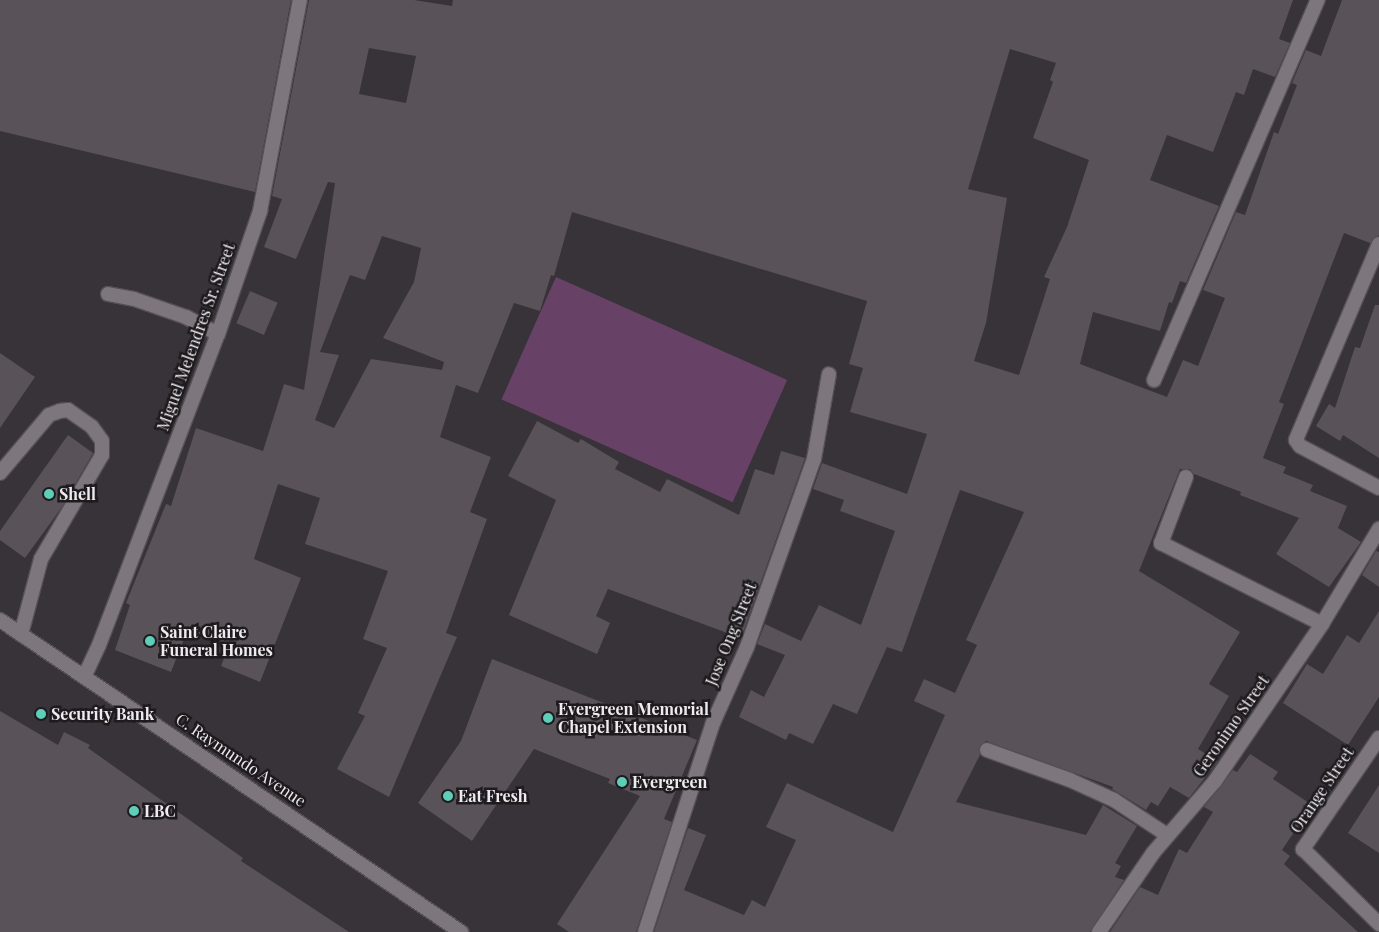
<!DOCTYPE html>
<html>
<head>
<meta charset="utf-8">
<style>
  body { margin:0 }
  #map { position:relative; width:1379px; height:932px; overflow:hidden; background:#383338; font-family:"Playfair Display",serif }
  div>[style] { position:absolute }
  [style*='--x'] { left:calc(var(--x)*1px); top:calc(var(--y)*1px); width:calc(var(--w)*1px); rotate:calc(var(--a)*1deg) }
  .green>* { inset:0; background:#684266; transform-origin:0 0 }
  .building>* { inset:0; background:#595258; transform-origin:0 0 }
  .roads { filter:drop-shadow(1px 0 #565055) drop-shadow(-1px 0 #565055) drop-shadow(0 1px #565055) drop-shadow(0 -1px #565055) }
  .service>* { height:14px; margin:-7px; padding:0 7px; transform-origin:7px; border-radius:7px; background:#7d767c }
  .minor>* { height:14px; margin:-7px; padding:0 7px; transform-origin:7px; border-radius:7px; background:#7d767c }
  .secondary>* { height:14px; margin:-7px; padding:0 7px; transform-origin:7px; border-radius:7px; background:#7d767c }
  .dots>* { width:14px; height:14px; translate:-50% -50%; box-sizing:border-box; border:2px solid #1e1b1e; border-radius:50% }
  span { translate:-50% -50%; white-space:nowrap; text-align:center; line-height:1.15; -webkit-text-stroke:5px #1e1b1e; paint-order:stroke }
  .street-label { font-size:16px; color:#eeeaed }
  .poi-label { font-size:16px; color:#eeeaed; font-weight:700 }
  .left { translate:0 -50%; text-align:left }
</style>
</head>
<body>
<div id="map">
  <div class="green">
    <i style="left:556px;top:277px;width:253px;height:134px;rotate:24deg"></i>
  </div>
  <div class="building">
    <i style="clip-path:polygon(0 0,291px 0,255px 192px,0 131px)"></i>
    <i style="clip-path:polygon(evenodd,309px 0,414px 0,452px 6px,453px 0,1293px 0,1279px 39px,1290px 43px,1275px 77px,1253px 69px,1244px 95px,1236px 92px,1213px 152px,1167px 135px,1150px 180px,1219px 206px,1186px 283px,1180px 281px,1172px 303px,1169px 302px,1160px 331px,1093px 312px,1080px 364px,1167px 397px,1183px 360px,1198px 366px,1225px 298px,1203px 290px,1236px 212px,1245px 215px,1274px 132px,1278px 134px,1297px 85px,1292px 83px,1306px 50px,1321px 56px,1342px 0,1379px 0,1379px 235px,1370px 243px,1344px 233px,1279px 402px,1284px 404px,1263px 458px,1286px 467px,1283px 473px,1313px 485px,1310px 491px,1347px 506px,1338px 528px,1361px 542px,1329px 587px,1276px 554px,1299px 518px,1240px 495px,1241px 492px,1194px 474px,1190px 469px,1180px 469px,1139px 571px,1240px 632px,1209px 684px,1229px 696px,1198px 749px,1218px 761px,1189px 798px,1170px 787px,1158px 806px,1151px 802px,1146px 810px,1112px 789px,1113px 787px,986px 741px,979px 747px,980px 755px,956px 802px,1086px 835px,1103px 805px,1137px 826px,1115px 863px,1121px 866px,1115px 877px,1124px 880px,1090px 932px,654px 932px,688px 828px,706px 835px,684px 890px,744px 915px,752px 900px,765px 907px,796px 840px,766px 827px,787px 783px,893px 832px,945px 715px,914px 701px,924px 679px,955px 693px,977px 645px,966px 640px,1024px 512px,960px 490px,902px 652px,887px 647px,857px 714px,833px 704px,813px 744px,789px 733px,786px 740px,739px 717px,751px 690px,764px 697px,785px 655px,757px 644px,765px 624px,801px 641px,819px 605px,861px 625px,895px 531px,840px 511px,844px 500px,813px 489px,822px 463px,907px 494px,927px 434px,850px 412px,863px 368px,849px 364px,867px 301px,572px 212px,554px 276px,551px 275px,540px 311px,514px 303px,478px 393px,456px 385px,440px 437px,491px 457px,470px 512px,487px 519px,446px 633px,457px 637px,389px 797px,337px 769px,365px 716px,358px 713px,387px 648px,363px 639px,388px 571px,305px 544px,320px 498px,278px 484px,254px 559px,301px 578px,260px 682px,221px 666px,229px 645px,188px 629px,171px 672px,115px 650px,130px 605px,126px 603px,166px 504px,171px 506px,196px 428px,263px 451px,284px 384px,304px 390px,335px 183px,328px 182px,296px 259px,264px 247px,282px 199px,272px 196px,309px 0,369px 48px,416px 56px,406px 103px,359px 94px,369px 48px,309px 0,1010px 49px,1056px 63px,1050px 80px,1053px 82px,1033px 138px,1089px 160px,1067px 227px,1044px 277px,1050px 279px,1019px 375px,974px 361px,986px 323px,1007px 198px,968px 189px,1010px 49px,309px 0,382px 236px,421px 248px,414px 282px,383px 338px,444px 362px,442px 370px,371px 359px,334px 428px,315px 420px,339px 355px,320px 352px,350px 275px,365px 280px,382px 236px)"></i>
    <i style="left:250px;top:291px;width:30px;height:35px;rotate:23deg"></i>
    <i style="clip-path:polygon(1375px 305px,1379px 305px,1379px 458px,1343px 435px,1340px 441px,1316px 426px,1329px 404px,1335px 408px,1355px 347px,1360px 348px)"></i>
    <i style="clip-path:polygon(0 353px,35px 377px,0 428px)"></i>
    <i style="clip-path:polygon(537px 421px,578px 443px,581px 439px,619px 462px,615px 469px,660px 492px,667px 479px,739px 515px,755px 469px,774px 475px,781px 451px,805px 458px,741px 638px,608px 589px,596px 616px,610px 623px,597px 654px,509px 615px,556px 500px,508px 476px)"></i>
    <i style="clip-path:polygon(68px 435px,93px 453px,62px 507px,25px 558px,0 540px,0 531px)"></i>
    <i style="clip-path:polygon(1376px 551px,1379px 552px,1379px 587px,1362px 575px)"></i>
    <i style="clip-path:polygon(1379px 611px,1379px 697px,1348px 745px,1283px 703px,1307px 664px,1323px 674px,1347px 635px,1359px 643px)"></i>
    <i style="clip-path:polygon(492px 659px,697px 740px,664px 819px,672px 822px,636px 932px,569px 932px,557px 924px,640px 796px,608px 783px,610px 779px,534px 749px,472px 841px,418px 803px,461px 741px)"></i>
    <i style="clip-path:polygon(0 711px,58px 745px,64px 732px,90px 745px,88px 748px,243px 858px,241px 861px,349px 932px,0 932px)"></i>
    <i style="clip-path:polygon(1250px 754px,1278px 772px,1273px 779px,1312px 805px,1282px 850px,1290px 856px,1284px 864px,1358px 932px,1110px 932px,1140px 887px,1158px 895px,1179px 849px,1187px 853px,1213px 812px,1204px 807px,1233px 770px,1237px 772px)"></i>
    <i style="clip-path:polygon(1379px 785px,1379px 853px,1348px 833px)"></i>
  </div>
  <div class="roads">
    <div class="service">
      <i style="--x:108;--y:294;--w:26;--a:11"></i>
      <i style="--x:134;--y:299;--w:55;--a:19.1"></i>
      <i style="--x:186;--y:317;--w:36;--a:28"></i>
      <i style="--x:0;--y:473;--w:76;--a:-49.8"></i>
      <i style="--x:49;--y:415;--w:12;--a:-20"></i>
      <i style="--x:60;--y:411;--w:8;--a:-7"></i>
      <i style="--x:68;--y:410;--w:29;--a:35"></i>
      <i style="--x:92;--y:427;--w:17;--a:54"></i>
      <i style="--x:102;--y:441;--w:14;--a:90"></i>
      <i style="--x:102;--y:455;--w:121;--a:120.4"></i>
      <i style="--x:41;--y:559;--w:78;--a:104.9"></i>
      <i style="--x:1186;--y:477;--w:71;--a:110.7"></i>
      <i style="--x:1161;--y:543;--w:180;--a:26.7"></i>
    </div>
    <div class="minor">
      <i style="--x:1379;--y:244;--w:213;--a:113"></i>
      <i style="--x:1296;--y:440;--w:7;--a:56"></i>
      <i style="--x:1300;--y:446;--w:89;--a:28"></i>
      <i style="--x:1154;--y:380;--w:414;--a:-66.7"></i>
      <i style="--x:85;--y:675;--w:33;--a:-65"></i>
      <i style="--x:99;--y:645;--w:333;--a:-69.1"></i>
      <i style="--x:218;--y:334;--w:130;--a:-71.1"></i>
      <i style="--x:260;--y:211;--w:215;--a:-79.3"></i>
      <i style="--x:1379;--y:738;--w:135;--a:124.4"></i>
      <i style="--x:1303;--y:849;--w:107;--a:44.6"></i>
      <i style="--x:987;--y:750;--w:88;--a:19.9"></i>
      <i style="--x:1070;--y:780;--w:48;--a:24.4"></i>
      <i style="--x:1114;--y:800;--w:64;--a:33.4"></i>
      <i style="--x:645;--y:932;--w:220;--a:-72"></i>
      <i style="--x:713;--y:723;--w:83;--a:-65.9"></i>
      <i style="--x:747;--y:647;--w:200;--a:-70.4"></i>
      <i style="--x:814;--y:459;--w:86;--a:-80"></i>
      <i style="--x:1099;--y:932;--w:96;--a:-55.6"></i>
      <i style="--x:1153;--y:853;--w:95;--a:-49.3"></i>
      <i style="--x:1215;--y:781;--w:190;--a:-55.7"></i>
      <i style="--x:1322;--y:624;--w:111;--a:-59"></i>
    </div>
    <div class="secondary">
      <i style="--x:0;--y:620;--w:557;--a:34.09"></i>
    </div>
  </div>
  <div class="dots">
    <i style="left:49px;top:494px;background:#5eceb8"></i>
    <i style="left:150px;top:641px;background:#5eceb8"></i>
    <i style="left:41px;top:714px;background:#5eceb8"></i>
    <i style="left:548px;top:718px;background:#5eceb8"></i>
    <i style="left:622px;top:782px;background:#5eceb8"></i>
    <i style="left:448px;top:796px;background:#5eceb8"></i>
    <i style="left:134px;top:811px;background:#5eceb8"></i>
  </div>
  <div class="street-label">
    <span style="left:196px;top:337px;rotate:-70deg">Miguel Melendres Sr. Street</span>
    <span style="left:731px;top:634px;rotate:-68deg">Jose Ong Street</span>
    <span style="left:1231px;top:726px;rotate:-55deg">Geronimo Street</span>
    <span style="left:241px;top:760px;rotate:34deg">C. Raymundo Avenue</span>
    <span style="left:1322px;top:790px;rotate:-56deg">Orange Street</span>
  </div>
  <div class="poi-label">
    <span class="left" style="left:59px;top:494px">Shell</span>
    <span class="left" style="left:160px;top:641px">Saint Claire<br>Funeral Homes</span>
    <span class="left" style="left:558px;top:718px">Evergreen Memorial<br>Chapel Extension</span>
    <span class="left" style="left:51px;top:714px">Security Bank</span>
    <span class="left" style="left:632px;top:782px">Evergreen</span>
    <span class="left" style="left:458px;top:796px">Eat Fresh</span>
    <span class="left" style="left:144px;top:811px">LBC</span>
  </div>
</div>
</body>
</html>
